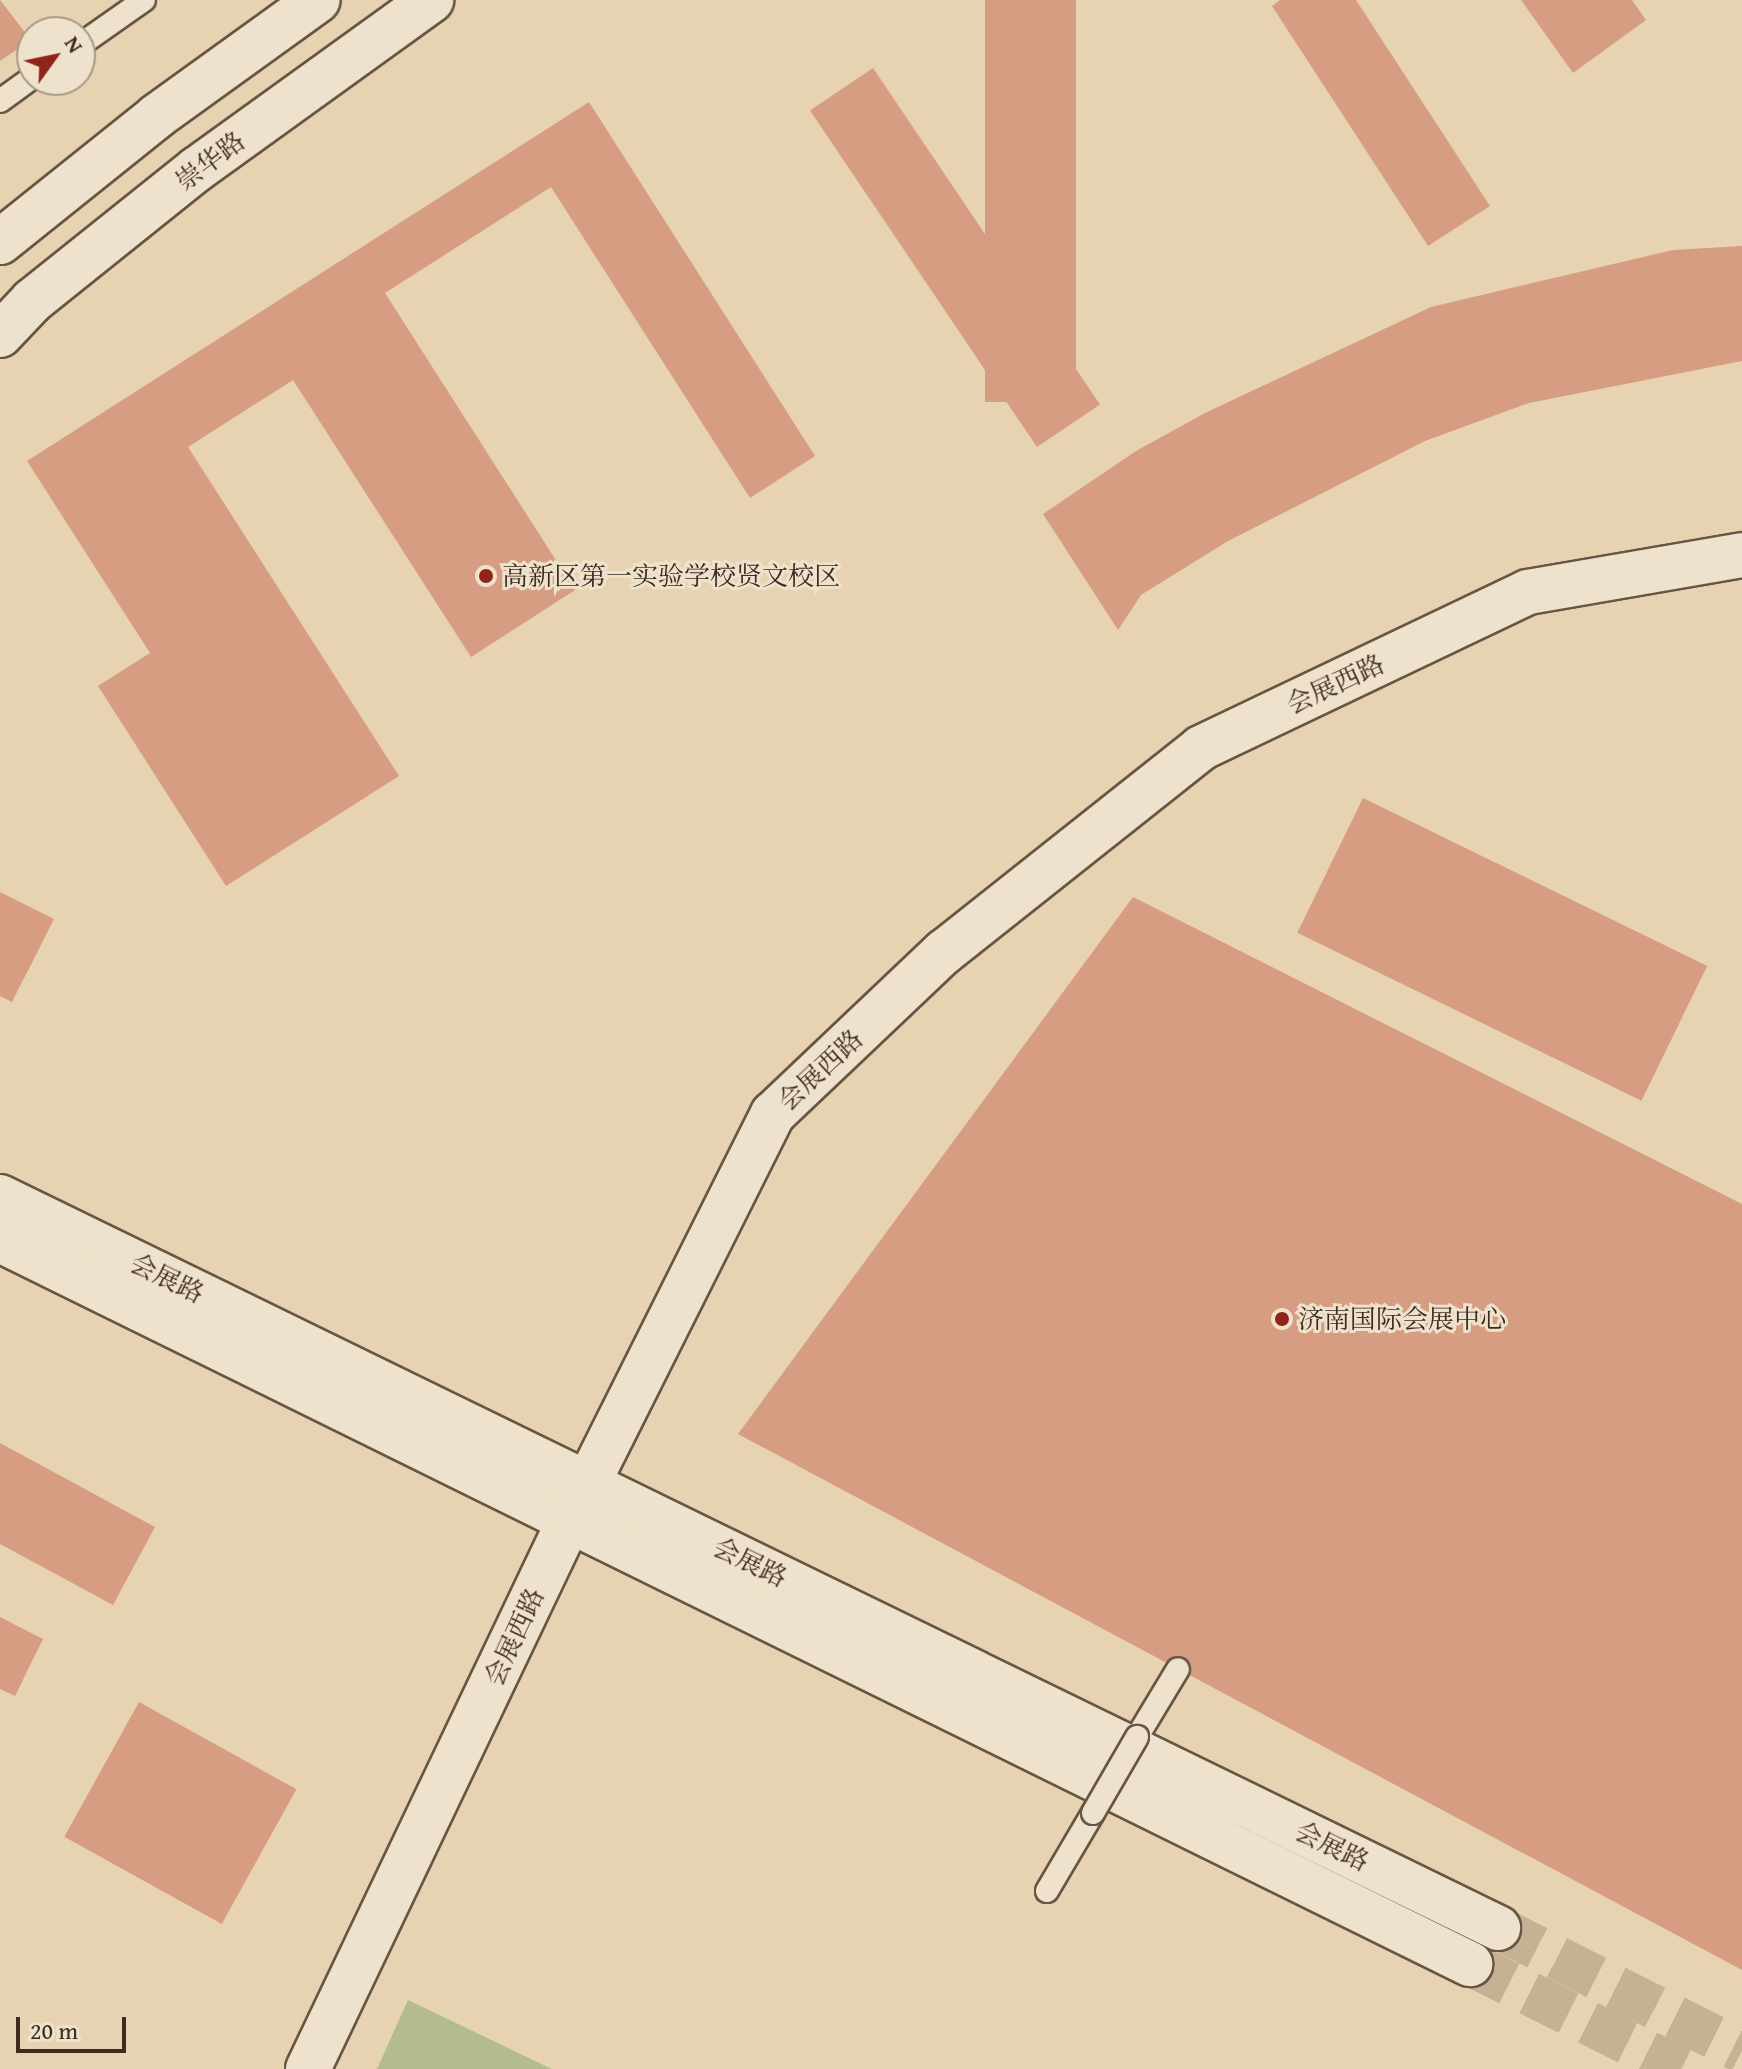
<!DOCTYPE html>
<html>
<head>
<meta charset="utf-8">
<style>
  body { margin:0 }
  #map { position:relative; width:1742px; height:2069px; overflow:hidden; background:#e7d3b1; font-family:"Gentium Book Plus","Noto Serif SC",serif }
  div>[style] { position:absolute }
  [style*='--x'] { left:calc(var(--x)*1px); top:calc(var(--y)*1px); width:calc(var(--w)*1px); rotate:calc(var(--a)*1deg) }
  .green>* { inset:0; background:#b4bc8d }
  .building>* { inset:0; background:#d69d83; transform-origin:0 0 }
  .tertiary-tunnel>* { height:44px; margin-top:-22px; transform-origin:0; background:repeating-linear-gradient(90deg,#c5b194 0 44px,transparent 0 66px) }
  .roads { filter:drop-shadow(2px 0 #675545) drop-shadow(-2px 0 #675545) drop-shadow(0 2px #675545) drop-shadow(0 -2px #675545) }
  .service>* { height:22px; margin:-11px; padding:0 11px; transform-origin:11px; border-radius:11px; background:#efe2cc }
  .tertiary>* { height:44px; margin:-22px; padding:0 22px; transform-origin:22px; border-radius:22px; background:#efe2cc }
  .secondary>* { height:44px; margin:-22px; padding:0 22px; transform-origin:22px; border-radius:22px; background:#efe2cc }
  .bridges { filter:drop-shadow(2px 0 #675545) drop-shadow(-2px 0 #675545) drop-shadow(0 2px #675545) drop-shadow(0 -2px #675545) }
  .service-bridge>* { height:22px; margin:-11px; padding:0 11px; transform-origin:11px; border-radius:11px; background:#efe2cc }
  .dots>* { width:22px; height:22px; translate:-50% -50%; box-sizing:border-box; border:4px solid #efe2cc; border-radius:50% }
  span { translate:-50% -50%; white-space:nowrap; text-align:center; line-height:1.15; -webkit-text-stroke:6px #efe2cc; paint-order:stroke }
  .street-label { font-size:26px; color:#3c2b21 }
  .poi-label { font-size:26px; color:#3c2b21 }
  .left { translate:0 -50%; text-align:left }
  .north { position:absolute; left:16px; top:16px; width:80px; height:80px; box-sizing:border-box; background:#efe2cc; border:2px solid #a79988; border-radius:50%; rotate:57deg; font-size:22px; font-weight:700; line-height:32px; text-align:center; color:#3c2b21 }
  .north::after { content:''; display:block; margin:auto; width:28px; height:36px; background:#8f2418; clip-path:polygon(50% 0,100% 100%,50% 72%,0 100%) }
  .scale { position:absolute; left:16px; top:2017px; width:110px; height:36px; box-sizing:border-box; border:4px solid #3c2b21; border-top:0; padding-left:10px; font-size:24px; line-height:28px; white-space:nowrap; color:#3c2b21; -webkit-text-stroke:6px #efe2cc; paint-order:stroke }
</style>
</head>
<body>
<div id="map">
  <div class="green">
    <i style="clip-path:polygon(408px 2000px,552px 2069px,377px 2069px)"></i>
  </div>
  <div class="building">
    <i style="clip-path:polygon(0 0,31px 40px,0 61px)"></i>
    <i style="left:985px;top:0;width:91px;height:402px"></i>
    <i style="clip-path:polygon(1280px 0,1356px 0,1490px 206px,1428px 246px,1272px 6px)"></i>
    <i style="clip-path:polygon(1521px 0,1632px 0,1646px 20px,1573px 73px)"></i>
    <i style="left:873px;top:68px;width:406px;height:76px;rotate:56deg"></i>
    <i style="clip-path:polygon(589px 102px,815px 456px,750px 498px,551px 187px,385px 293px,575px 590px,471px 657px,293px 380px,188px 447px,399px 776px,226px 886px,98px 686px,150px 653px,27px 461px)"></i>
    <i style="clip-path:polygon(1742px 246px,1742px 361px,1529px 403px,1425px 441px,1228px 541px,1141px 595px,1118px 630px,1043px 514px,1136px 451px,1205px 413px,1431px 307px,1673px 250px)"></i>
    <i style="left:1363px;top:798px;width:383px;height:150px;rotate:26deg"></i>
    <i style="clip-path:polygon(0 892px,54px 919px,12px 1002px,0 996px)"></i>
    <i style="clip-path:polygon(1133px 897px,1742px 1204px,1742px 1970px,738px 1434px)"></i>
    <i style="clip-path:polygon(0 1443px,155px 1527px,113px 1605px,0 1544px)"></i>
    <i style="clip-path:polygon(0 1617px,43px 1639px,15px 1696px,0 1689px)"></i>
    <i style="left:139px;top:1702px;width:180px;height:154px;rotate:29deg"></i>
  </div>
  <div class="tertiary-tunnel">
    <i style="--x:1498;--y:1928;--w:273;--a:26.8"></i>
    <i style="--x:1470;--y:1964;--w:236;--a:26.5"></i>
  </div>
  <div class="roads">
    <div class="service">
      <i style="--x:80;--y:45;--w:78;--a:-35.1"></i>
      <i style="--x:0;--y:101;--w:39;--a:-36"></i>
      <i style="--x:1137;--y:1737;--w:79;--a:-58.9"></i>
      <i style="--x:1047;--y:1891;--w:91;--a:-59.5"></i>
    </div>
    <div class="tertiary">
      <i style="--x:0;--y:1197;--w:1667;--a:26.01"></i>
      <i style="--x:0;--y:1240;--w:1639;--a:26.22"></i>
      <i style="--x:308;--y:2069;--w:609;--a:-64.53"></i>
      <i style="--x:570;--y:1519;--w:453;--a:-63.4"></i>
      <i style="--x:773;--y:1114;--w:236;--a:-43.5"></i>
      <i style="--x:944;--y:952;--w:328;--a:-38.4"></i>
      <i style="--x:1201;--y:748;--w:362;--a:-25.5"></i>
      <i style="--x:1528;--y:592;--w:217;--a:-9.8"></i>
    </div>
    <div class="secondary">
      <i style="--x:0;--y:242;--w:201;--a:-38.7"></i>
      <i style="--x:157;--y:116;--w:198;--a:-35.8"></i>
      <i style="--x:0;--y:335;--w:47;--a:-46.7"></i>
      <i style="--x:32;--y:301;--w:211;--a:-38.7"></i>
      <i style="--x:197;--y:169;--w:289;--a:-35.8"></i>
    </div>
  </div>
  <div class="bridges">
    <div class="service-bridge">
      <i style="--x:1093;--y:1813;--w:88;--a:-59.9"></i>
    </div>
  </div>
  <div class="dots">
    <i style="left:486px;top:576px;background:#8f2418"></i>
    <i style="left:1282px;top:1319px;background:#8f2418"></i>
  </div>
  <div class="street-label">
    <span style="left:210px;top:161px;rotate:-37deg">崇华路</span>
    <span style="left:1335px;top:684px;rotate:-25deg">会展西路</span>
    <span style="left:820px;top:1070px;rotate:-43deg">会展西路</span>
    <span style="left:167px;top:1278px;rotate:26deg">会展路</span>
    <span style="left:750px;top:1562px;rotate:26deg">会展路</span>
    <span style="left:514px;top:1637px;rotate:-65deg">会展西路</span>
    <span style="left:1332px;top:1846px;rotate:26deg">会展路</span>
  </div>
  <div class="poi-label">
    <span class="left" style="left:502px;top:576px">高新区第一实验学校贤文校区</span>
    <span class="left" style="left:1298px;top:1319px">济南国际会展中心</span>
  </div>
  <div class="north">N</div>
  <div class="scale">20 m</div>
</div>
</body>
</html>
